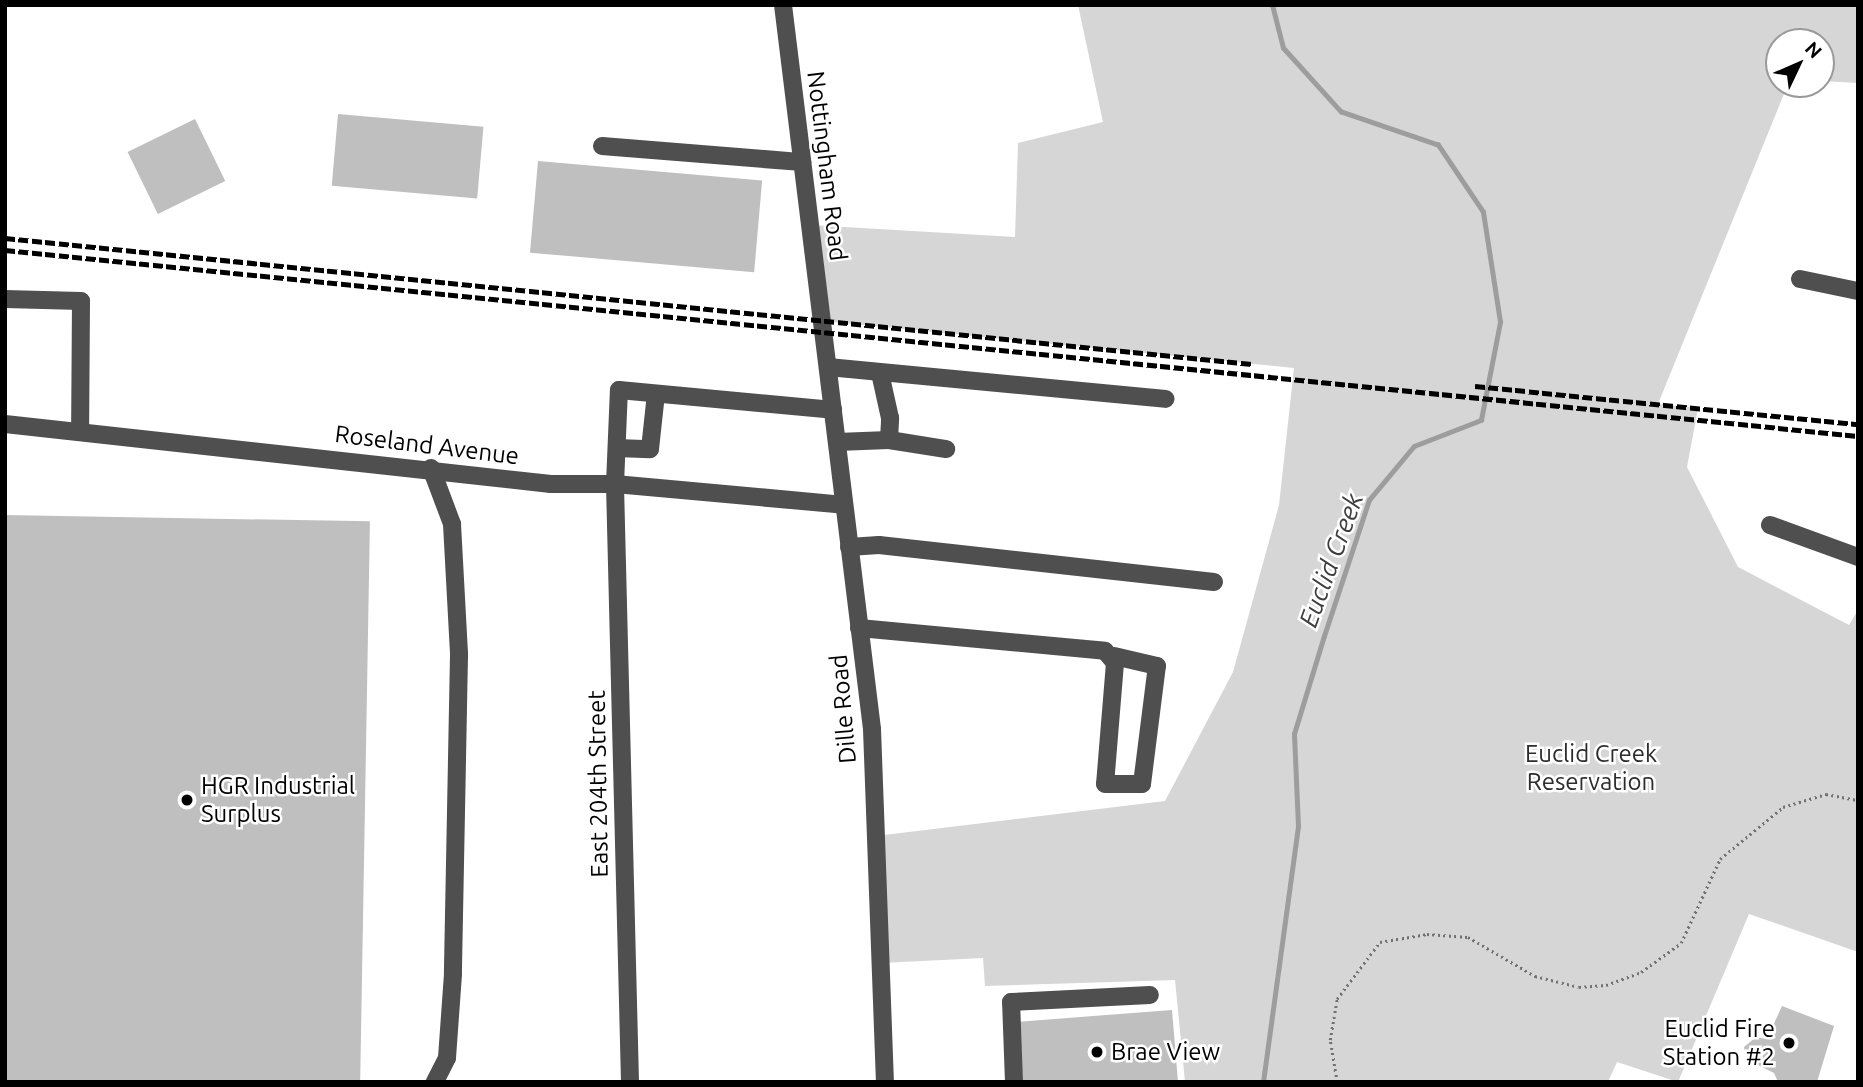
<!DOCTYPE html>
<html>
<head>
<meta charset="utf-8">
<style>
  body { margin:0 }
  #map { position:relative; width:1863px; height:1087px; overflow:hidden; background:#fff; font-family:Ubuntu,sans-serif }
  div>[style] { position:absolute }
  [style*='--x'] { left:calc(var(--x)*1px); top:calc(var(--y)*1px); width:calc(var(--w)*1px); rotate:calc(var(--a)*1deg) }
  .green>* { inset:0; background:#d6d6d6 }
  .stream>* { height:4.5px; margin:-2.25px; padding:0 2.25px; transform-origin:2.25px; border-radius:2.25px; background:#9d9d9d }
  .building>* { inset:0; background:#bfbfbf; transform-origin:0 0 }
  .path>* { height:2.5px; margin-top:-1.25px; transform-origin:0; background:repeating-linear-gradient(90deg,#717171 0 2px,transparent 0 5.5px) }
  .minor>* { height:18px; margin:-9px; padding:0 9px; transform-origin:9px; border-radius:9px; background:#4f4f4f }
  .rail>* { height:4.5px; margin-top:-2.25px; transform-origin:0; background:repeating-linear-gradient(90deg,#000 0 10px,transparent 0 13.5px) }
  .dots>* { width:19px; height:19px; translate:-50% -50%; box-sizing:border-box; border:4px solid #fff; border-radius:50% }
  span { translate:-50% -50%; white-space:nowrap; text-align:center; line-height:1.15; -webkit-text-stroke:5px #fff; paint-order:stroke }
  .street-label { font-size:24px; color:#000 }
  .park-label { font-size:24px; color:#2d2d2d }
  .poi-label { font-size:24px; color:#000 }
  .left { translate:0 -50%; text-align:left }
  .right { translate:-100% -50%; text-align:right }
  .water-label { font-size:26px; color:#3e3e3e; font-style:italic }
  .frame { position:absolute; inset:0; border:7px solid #000; pointer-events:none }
  .north { position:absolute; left:1765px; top:28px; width:70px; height:70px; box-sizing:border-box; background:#fff; border:2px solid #999; border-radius:50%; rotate:46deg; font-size:19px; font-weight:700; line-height:28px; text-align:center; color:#000 }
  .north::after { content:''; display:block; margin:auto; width:24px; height:32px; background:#000; clip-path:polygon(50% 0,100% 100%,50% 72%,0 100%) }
</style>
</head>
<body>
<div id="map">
  <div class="green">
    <i style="clip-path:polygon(1078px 5px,1858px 5px,1858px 83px,1821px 81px,1821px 42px,1779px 42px,1779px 84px,1788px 84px,1658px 404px,1698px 408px,1687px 467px,1738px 567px,1849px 625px,1858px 610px,1858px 952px,1749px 914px,1678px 1082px,1617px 1062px,1608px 1082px,1185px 1082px,1175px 980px,985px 986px,983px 958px,881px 963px,876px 836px,1165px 801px,1233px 672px,1279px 505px,1294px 368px,823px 321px,810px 225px,1015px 237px,1018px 143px,1103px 122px)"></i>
  </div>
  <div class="stream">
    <i style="--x:1263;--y:1082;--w:258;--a:-82.2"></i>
    <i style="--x:1298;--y:826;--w:92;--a:-92.5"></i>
    <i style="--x:1294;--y:734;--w:102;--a:-73"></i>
    <i style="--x:1324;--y:636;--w:143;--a:-71.7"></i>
    <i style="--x:1369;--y:500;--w:70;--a:-50.2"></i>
    <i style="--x:1414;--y:446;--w:72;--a:-21.2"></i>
    <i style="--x:1481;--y:420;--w:100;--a:-79"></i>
    <i style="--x:1500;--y:322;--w:111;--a:-98.8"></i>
    <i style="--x:1483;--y:212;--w:81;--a:-123.9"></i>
    <i style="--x:1438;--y:145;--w:102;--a:-161.2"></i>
    <i style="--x:1341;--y:112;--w:86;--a:-132.2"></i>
    <i style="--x:1283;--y:48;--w:44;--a:-104.3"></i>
  </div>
  <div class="building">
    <i style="left:338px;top:114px;width:146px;height:72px;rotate:5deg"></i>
    <i style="left:195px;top:119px;width:69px;height:75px;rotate:64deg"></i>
    <i style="left:538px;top:161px;width:225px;height:92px;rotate:5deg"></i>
    <i style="left:5px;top:515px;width:365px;height:567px;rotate:1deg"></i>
    <i style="clip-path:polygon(1782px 1006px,1834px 1026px,1817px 1082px,1778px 1082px,1774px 1073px,1746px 1059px,1744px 1047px,1756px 1037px,1767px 1039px)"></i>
    <i style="clip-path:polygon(1172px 1010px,1178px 1082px,1020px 1082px,1015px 1022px)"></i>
  </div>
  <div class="path">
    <i style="--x:1337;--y:1082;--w:43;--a:-99.5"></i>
    <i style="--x:1330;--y:1040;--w:42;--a:-80.3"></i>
    <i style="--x:1337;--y:999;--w:71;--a:-53"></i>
    <i style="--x:1380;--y:942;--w:48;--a:-9.7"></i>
    <i style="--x:1427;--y:934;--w:41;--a:4.2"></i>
    <i style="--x:1468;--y:937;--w:78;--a:30.2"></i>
    <i style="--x:1535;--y:976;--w:45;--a:14"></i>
    <i style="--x:1579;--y:987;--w:27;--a:-4"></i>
    <i style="--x:1606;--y:985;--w:37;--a:-20"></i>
    <i style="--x:1641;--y:972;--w:49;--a:-35.9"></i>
    <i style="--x:1681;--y:943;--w:93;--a:-65.1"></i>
    <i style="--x:1720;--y:859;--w:82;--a:-39.5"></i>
    <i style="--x:1783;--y:807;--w:45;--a:-16.8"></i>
    <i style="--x:1826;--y:794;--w:33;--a:11"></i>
  </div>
  <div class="minor">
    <i style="--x:783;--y:5;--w:729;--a:82.99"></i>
    <i style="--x:872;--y:729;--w:353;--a:87.9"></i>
    <i style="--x:602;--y:146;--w:201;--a:4.6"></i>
    <i style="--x:1800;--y:279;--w:59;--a:11.7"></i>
    <i style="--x:5;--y:299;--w:76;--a:1.5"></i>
    <i style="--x:81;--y:301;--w:131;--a:90.4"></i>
    <i style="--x:828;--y:367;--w:339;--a:5.4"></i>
    <i style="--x:5;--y:424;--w:549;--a:6.27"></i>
    <i style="--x:551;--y:484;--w:64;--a:0"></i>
    <i style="--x:615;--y:484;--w:230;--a:5.2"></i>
    <i style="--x:889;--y:440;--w:58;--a:9"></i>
    <i style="--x:837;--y:442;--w:52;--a:-2.2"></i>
    <i style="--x:889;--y:440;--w:22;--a:-87"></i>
    <i style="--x:890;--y:418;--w:46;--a:-102.5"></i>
    <i style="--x:617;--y:448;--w:33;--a:2"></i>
    <i style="--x:650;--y:449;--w:55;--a:-83.8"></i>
    <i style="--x:431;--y:468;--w:60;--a:69.4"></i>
    <i style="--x:452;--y:524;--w:131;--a:86.9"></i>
    <i style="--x:459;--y:655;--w:319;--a:91.1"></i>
    <i style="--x:453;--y:974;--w:84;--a:94.1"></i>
    <i style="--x:447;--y:1058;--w:27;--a:117"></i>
    <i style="--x:1770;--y:525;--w:94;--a:20"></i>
    <i style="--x:849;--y:547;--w:30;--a:-4"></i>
    <i style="--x:879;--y:545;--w:337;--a:6.3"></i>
    <i style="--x:859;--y:628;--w:247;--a:5.3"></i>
    <i style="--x:1105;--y:651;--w:16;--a:50"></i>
    <i style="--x:1115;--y:663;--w:121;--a:94.7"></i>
    <i style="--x:1105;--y:784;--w:37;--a:0"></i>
    <i style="--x:1142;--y:784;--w:119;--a:-82.8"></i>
    <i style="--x:1157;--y:666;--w:44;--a:-166.9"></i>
    <i style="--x:630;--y:1082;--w:598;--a:-91.44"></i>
    <i style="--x:615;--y:484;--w:94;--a:-87.6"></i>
    <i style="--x:619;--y:390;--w:215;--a:5.3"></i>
    <i style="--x:1014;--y:1082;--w:80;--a:-92.1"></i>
    <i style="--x:1011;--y:1002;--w:139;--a:-2.9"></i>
  </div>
  <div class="rail">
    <i style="--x:5;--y:238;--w:1253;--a:5.77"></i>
    <i style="--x:5;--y:250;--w:1862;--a:5.73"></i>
    <i style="--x:1475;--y:386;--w:385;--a:5.7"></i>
  </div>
  <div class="dots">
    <i style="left:187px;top:800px;background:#000"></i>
    <i style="left:1789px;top:1043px;background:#000"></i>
    <i style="left:1097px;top:1052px;background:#000"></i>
  </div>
  <div class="street-label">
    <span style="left:827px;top:166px;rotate:83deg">Nottingham Road</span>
    <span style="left:427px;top:445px;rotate:7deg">Roseland Avenue</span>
    <span style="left:843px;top:709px;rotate:-95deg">Dille Road</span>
    <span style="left:598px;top:784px;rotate:-91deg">East 204th Street</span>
  </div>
  <div class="park-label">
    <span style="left:1591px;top:768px">Euclid Creek<br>Reservation</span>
  </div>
  <div class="poi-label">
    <span class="left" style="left:201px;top:800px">HGR Industrial<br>Surplus</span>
    <span class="right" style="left:1775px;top:1043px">Euclid Fire<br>Station #2</span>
    <span class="left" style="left:1111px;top:1052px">Brae View</span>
  </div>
  <div class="water-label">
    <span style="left:1331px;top:560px;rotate:-70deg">Euclid Creek</span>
  </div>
  <div class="frame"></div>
  <div class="north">N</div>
</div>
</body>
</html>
